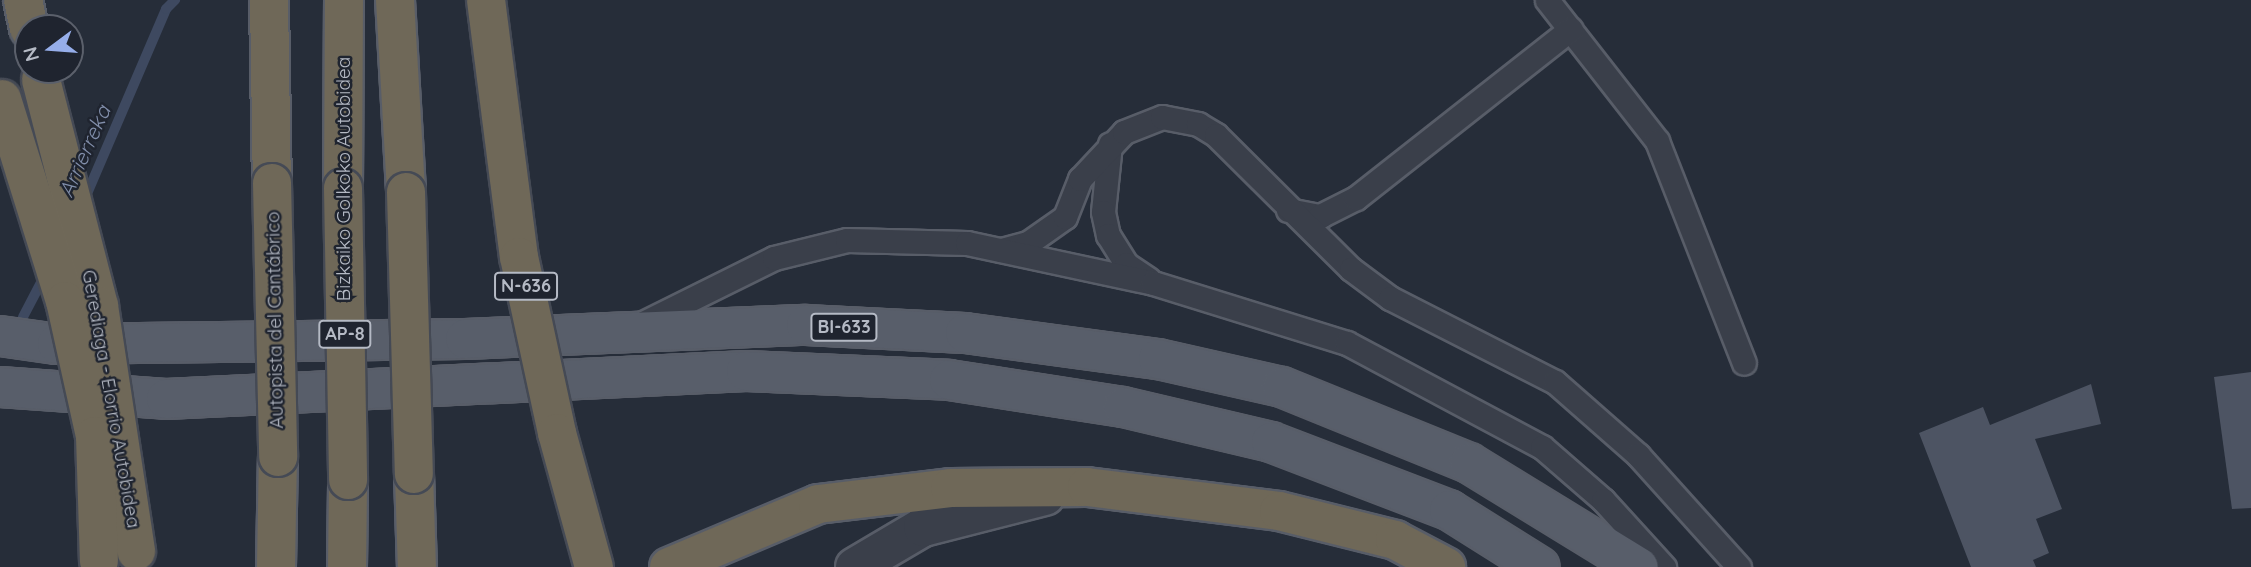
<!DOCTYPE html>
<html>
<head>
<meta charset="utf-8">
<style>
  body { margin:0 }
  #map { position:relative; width:2251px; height:567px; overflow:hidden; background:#262d39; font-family:Quicksand,sans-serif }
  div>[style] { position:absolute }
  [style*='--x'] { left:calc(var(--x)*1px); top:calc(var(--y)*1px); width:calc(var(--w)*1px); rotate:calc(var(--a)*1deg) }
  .stream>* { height:10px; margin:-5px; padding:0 5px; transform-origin:5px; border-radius:5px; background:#3e4960 }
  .building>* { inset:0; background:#4d5463 }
  .roads { filter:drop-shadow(2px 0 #585d68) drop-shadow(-2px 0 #585d68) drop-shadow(0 2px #585d68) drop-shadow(0 -2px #585d68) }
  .lane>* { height:23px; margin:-11.5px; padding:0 11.5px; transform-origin:11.5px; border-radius:11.5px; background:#3a3f4a }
  .street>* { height:38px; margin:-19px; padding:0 19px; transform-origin:19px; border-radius:19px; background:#3a3f4a }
  .primary>* { height:38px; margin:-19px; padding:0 19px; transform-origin:19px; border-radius:19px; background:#585e6a }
  .highway>* { height:38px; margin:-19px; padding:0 19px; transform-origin:19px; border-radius:19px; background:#6f6858 }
  .bridges { filter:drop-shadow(2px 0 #454a55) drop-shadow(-2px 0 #454a55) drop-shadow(0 2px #454a55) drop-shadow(0 -2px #454a55) }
  .highway-bridge>* { height:38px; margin:-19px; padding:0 19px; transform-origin:19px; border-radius:19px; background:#6f6858 }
  span { translate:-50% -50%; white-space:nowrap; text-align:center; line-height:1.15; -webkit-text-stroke:5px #1f242f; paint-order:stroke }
  .shield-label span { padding:2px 5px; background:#1f242f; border:2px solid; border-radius:5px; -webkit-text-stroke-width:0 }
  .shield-label { font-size:18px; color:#b5bac5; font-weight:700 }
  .street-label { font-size:19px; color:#b5bac5 }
  .water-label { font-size:21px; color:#818eaa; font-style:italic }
  .north { position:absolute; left:14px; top:14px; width:70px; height:70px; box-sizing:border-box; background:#1f242f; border:2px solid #5b606b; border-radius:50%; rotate:254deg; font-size:19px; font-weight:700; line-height:28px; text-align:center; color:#b5bac5 }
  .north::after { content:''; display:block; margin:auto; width:24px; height:32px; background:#96aeea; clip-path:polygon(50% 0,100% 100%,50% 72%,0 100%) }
</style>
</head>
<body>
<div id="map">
  <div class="stream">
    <i style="--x:83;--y:203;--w:211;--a:-66.8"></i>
    <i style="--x:166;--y:9;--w:13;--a:-45"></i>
    <i style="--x:23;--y:317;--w:50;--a:-62.4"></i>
  </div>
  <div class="building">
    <i style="clip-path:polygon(2251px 372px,2251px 508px,2232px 509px,2214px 377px)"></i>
    <i style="clip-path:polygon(2091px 384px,2101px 424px,2035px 439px,2062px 509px,2036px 519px,2049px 553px,2033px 560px,2036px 567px,1971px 567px,1919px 433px,1983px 407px,1990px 425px)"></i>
  </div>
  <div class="roads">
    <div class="lane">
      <i style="--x:1547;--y:0;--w:179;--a:52"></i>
      <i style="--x:1657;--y:141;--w:238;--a:68.6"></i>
      <i style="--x:1110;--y:144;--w:68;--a:95.9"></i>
      <i style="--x:1103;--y:212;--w:24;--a:78"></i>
      <i style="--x:1108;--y:235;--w:34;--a:58"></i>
      <i style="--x:1126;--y:264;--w:27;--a:34"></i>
      <i style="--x:1288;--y:210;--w:33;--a:11"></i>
      <i style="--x:1320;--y:216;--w:40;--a:-26.6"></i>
      <i style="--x:1356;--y:198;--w:273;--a:-38.2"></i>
      <i style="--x:1001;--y:250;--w:28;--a:-15"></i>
      <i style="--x:1028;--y:243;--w:45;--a:-35.1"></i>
      <i style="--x:1065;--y:217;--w:41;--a:-68.5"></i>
      <i style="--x:1080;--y:179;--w:64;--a:-46.9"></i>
      <i style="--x:1124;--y:132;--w:41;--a:-21.5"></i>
      <i style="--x:1162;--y:117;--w:37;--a:11"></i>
      <i style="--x:1198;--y:124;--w:21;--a:31"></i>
      <i style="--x:1216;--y:135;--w:190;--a:44.8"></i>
      <i style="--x:1351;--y:269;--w:49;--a:36.6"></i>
      <i style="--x:1390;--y:298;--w:185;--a:27"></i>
      <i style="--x:1555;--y:382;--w:111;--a:41.3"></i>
      <i style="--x:1638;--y:455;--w:151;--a:48"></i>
      <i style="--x:643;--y:323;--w:146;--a:-26.4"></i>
      <i style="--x:774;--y:258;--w:75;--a:-13.9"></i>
      <i style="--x:847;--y:240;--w:120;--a:1.4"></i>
      <i style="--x:967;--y:243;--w:190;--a:12.1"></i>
      <i style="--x:1153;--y:283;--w:203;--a:17.2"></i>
      <i style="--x:1347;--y:343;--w:221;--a:28.1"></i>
      <i style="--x:1542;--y:447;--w:81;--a:41"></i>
      <i style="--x:1603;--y:500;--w:91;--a:47.7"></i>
    </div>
    <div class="street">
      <i style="--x:855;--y:567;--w:79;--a:-30.5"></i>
      <i style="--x:923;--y:527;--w:126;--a:-14.3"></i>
    </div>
    <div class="primary">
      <i style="--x:0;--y:336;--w:58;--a:8"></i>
      <i style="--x:57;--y:344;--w:408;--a:-0.7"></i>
      <i style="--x:465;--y:339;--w:341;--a:-2.4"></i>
      <i style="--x:806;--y:325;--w:159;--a:2.9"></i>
      <i style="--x:965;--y:333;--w:195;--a:7.7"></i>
      <i style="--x:1158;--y:359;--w:127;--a:12.7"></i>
      <i style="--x:1282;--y:387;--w:202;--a:22.1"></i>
      <i style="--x:1469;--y:463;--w:199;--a:31.5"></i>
      <i style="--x:0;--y:387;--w:166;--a:4.1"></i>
      <i style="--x:166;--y:399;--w:581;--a:-2.76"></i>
      <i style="--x:746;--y:371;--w:203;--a:2.5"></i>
      <i style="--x:949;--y:380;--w:176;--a:8.8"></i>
      <i style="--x:1123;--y:407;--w:152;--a:13.3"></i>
      <i style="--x:1271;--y:442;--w:191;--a:20.9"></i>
      <i style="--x:1449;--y:510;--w:107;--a:32.1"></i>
    </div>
    <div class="highway">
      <i style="--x:23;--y:0;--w:29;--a:78"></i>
      <i style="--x:269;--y:0;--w:183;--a:89.1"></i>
      <i style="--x:395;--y:0;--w:192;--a:86.7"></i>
      <i style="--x:343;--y:188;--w:188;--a:-89.7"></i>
      <i style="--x:414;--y:474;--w:93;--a:88.2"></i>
      <i style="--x:276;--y:567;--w:110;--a:-89"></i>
      <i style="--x:347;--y:567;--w:87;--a:-89.3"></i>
      <i style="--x:669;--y:567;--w:162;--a:-22.9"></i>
      <i style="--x:818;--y:504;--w:133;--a:-6.9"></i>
      <i style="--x:950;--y:488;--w:137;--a:-0.4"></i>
      <i style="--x:1087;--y:487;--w:193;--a:7.1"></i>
      <i style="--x:1279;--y:511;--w:120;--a:14"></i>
      <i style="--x:1395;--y:540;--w:58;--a:27.9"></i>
    </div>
  </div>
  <div class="bridges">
    <div class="highway-bridge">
      <i style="--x:486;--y:0;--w:259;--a:82.7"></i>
      <i style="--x:519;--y:257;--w:180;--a:77.8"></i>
      <i style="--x:557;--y:433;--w:139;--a:74.6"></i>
      <i style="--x:41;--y:80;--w:233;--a:75.6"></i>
      <i style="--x:99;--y:306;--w:248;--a:81.4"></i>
      <i style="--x:2;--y:99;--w:212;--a:72.7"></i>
      <i style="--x:65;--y:301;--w:138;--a:77.5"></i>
      <i style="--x:95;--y:436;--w:125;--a:88.2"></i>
      <i style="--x:272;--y:183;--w:274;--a:88.7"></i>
      <i style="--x:343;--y:188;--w:292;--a:89"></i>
      <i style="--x:406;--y:192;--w:282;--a:88.4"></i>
    </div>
  </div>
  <div class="shield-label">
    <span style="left:526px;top:286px">N-636</span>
    <span style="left:844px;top:327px">BI-633</span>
    <span style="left:345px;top:334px">AP-8</span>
  </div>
  <div class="street-label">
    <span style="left:344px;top:179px;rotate:-90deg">Bizkaiko Golkoko Autobidea</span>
    <span style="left:275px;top:320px;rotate:-91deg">Autopista del Cantábrico</span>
    <span style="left:111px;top:399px;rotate:80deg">Gerediaga - Elorrio Autobidea</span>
  </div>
  <div class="water-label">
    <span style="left:84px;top:151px;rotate:-66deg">Arrierreka</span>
  </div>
  <div class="north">N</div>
</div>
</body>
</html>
